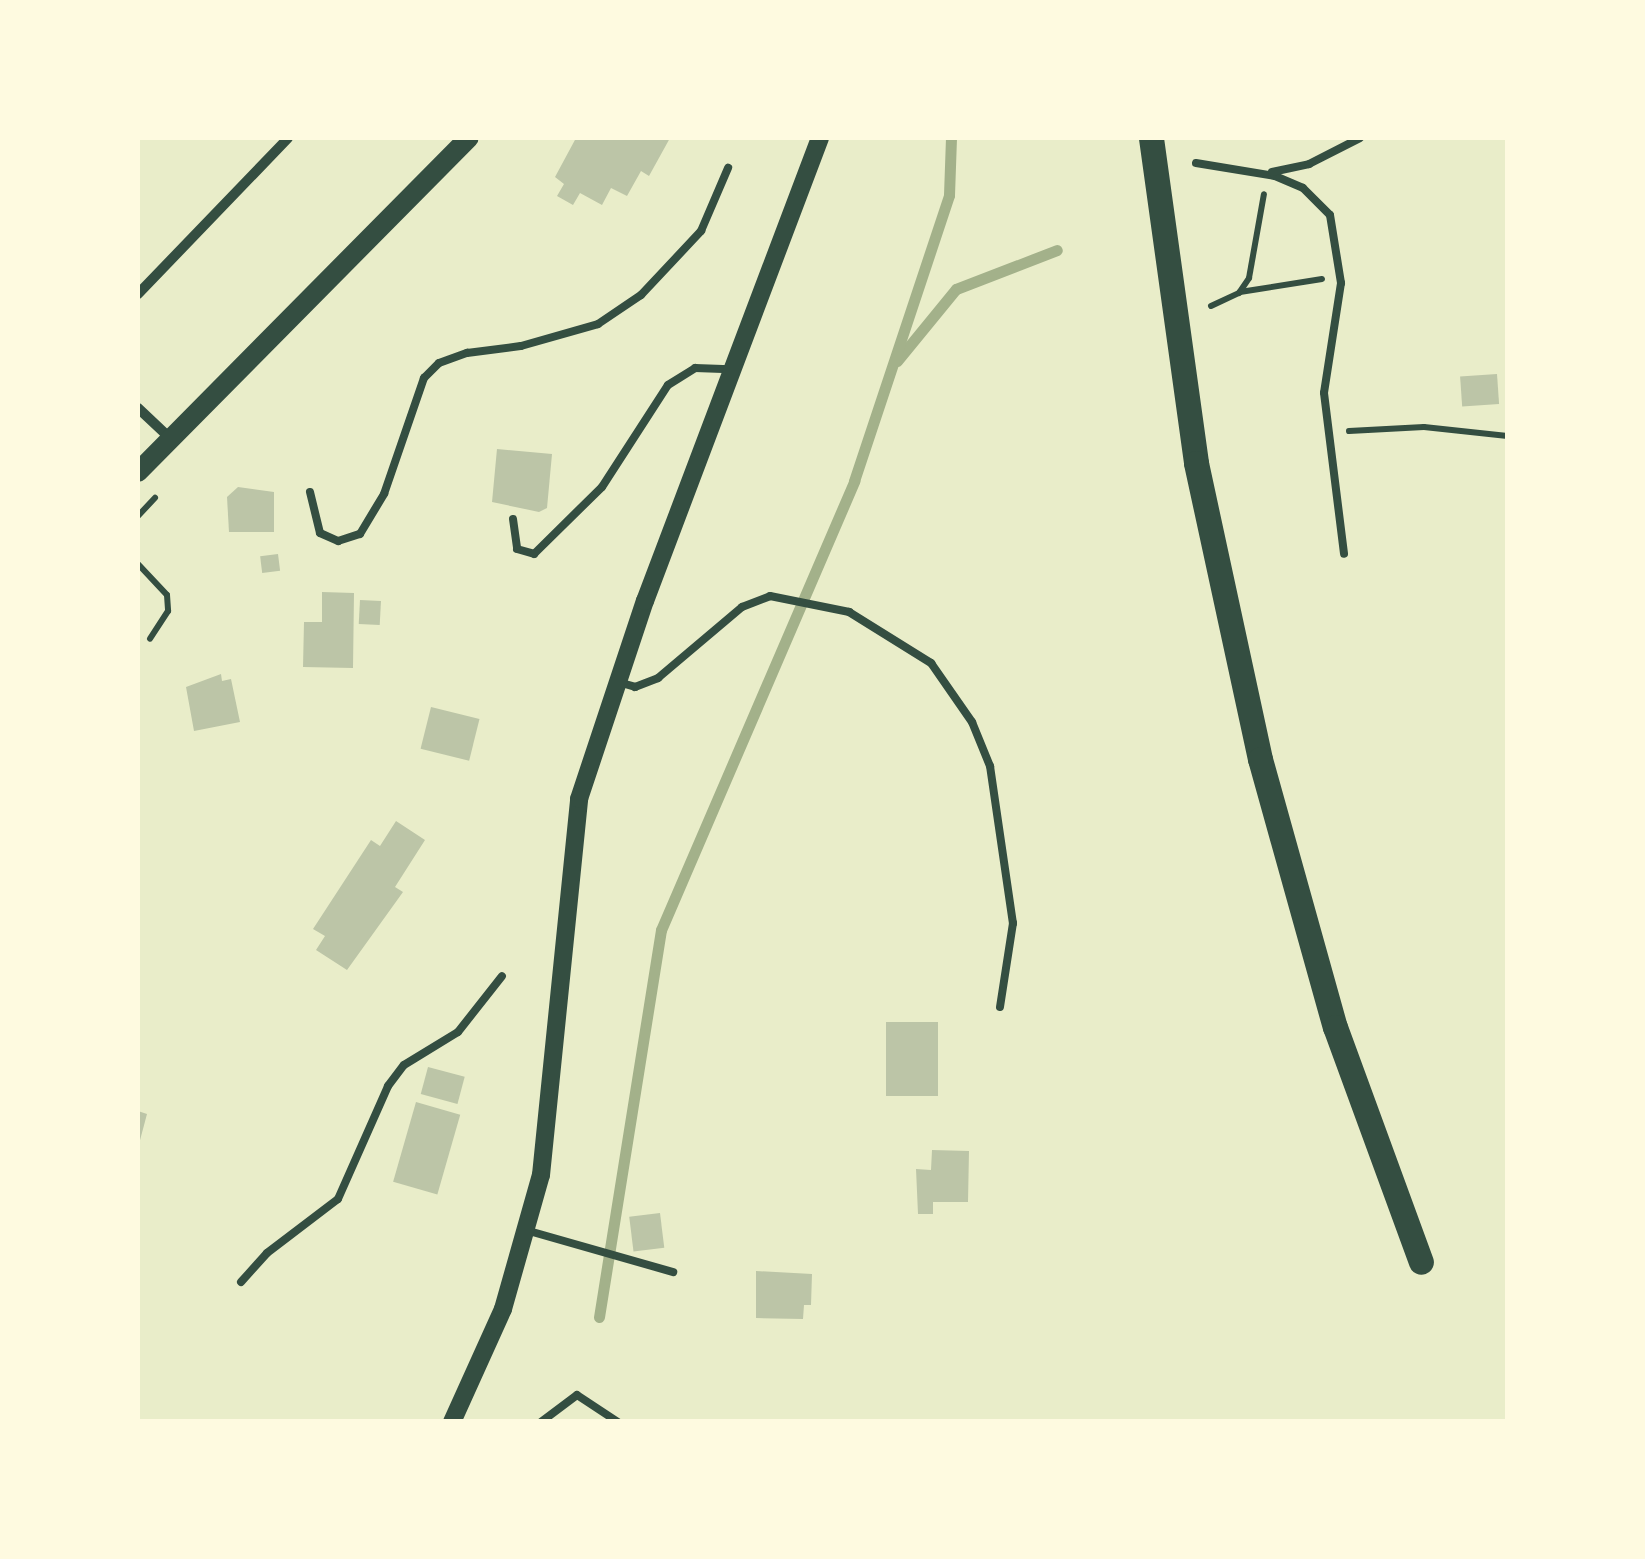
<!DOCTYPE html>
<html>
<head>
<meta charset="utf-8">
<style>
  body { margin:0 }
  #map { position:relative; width:1645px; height:1559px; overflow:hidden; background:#e9edc9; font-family:"Public Sans",sans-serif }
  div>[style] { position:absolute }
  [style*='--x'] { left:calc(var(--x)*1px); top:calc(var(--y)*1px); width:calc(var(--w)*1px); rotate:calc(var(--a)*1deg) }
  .stream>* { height:11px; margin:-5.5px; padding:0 5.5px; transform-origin:5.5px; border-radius:5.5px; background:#a3b18a }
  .building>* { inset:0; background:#bcc5a7; transform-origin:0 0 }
  .path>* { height:6px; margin:-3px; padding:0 3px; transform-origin:3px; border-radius:3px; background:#344e41 }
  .service>* { height:8px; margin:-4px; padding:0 4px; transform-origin:4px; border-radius:4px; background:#344e41 }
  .minor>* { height:10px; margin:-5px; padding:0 5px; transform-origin:5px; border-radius:5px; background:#344e41 }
  .tertiary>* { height:18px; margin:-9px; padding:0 9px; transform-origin:9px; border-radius:9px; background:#344e41 }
  .secondary>* { height:20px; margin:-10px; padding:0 10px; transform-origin:10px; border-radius:10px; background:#344e41 }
  .primary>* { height:25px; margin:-12.5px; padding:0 12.5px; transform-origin:12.5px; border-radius:12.5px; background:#344e41 }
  span { translate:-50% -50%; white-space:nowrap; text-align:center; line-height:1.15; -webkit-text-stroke:8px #fefae0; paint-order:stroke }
  .frame { position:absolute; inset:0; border:140px solid #fefae0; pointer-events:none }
</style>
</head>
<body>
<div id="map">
  <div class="stream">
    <i style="--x:897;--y:361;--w:93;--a:-50.7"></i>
    <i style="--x:956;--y:289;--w:108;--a:-21.1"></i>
    <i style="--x:599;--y:1317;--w:392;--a:-80.9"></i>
    <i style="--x:661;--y:930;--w:489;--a:-66.7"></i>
    <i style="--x:854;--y:481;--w:301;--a:-71.6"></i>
    <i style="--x:949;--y:195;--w:57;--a:-88"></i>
  </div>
  <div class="building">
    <i style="clip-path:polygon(576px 138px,670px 138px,649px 176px,641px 171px,627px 196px,611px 188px,602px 205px,580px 193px,573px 205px,557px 196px,564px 184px,555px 177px)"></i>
    <i style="left:1497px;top:374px;width:30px;height:37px;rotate:86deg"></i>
    <i style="clip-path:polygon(497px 449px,552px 454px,547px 508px,539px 512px,492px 502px)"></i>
    <i style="clip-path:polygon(238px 487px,274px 492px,274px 532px,229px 532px,227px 497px)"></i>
    <i style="left:278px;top:554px;width:17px;height:18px;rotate:83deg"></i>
    <i style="clip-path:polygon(322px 592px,354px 593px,353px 668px,303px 667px,304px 622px,322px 622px)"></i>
    <i style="left:360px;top:600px;width:21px;height:24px;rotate:3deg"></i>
    <i style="clip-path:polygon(221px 674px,222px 681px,231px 679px,240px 722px,194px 731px,186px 687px)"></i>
    <i style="left:431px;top:707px;width:50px;height:43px;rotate:14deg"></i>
    <i style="clip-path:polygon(396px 821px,425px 840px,395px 887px,403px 892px,347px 970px,316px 950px,325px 936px,313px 929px,371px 840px,380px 846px)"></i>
    <i style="left:886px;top:1022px;width:52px;height:74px"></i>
    <i style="left:428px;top:1067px;width:38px;height:28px;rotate:15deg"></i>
    <i style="left:416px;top:1102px;width:46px;height:83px;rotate:16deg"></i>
    <i style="clip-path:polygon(138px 1111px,147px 1114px,139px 1144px,138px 1144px)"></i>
    <i style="clip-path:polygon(932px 1150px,969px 1151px,968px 1202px,933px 1202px,933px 1214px,918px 1214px,916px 1169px,931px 1170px)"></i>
    <i style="left:660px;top:1213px;width:35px;height:31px;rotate:83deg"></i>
    <i style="clip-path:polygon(756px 1271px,812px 1274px,811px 1305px,804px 1305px,803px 1319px,756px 1318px)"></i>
  </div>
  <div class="path">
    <i style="--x:1240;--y:292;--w:83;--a:-9"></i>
    <i style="--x:1211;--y:306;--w:31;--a:-25"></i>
    <i style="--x:1239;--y:293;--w:18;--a:-56"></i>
    <i style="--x:1249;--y:278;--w:85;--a:-79.9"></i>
    <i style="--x:1349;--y:431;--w:75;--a:-3.1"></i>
    <i style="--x:1424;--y:427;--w:84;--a:6.1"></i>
    <i style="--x:138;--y:516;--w:25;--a:-47"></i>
    <i style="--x:138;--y:564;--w:42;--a:46.9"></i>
    <i style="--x:167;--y:595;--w:16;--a:86"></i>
    <i style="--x:168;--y:611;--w:33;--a:123"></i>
  </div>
  <div class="service">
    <i style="--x:1196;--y:163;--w:80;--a:9.3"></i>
    <i style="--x:1275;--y:176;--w:30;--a:23"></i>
    <i style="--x:1303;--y:188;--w:38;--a:45"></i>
    <i style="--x:1330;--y:215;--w:69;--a:80.8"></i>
    <i style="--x:1341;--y:283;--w:111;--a:98.8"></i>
    <i style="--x:1324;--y:393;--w:162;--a:82.9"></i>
    <i style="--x:1272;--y:172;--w:38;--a:-12"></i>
    <i style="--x:1309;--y:164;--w:57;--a:-27"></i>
    <i style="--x:310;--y:492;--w:42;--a:76.3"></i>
    <i style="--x:320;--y:533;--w:20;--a:24"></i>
    <i style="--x:338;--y:541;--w:23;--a:-18"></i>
    <i style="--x:360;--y:534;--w:47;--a:-59"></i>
    <i style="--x:384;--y:494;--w:123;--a:-71"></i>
    <i style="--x:424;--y:378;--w:21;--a:-45"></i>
    <i style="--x:439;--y:363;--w:30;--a:-20"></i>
    <i style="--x:467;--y:353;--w:54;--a:-7.4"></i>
    <i style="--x:521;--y:346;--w:80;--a:-15.9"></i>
    <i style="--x:598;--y:324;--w:52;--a:-34"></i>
    <i style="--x:641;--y:295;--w:88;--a:-46.8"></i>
    <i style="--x:701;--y:231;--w:69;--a:-66.8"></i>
    <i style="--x:513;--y:519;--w:30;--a:82"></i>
    <i style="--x:517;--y:549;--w:18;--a:16"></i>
    <i style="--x:534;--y:554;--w:95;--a:-44.6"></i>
    <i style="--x:602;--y:487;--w:121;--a:-57.1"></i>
    <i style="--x:668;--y:385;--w:32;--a:-32"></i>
    <i style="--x:695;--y:368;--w:35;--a:2"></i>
    <i style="--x:618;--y:682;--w:18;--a:16"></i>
    <i style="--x:635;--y:687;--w:25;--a:-21"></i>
    <i style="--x:658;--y:678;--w:110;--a:-40.2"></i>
    <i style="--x:742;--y:607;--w:30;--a:-21"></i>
    <i style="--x:770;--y:596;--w:81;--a:11.4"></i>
    <i style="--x:849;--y:612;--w:97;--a:31.9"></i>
    <i style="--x:931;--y:663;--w:72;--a:55.2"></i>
    <i style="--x:972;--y:722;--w:48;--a:67.8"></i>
    <i style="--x:990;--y:766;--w:159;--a:81.7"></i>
    <i style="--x:1013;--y:923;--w:85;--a:98.8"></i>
    <i style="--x:529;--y:1231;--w:150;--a:15.9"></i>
    <i style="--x:241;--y:1282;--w:39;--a:-48"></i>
    <i style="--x:267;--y:1253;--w:89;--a:-37.3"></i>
    <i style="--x:338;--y:1199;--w:124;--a:-66.1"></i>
    <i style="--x:388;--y:1086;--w:26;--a:-53"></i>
    <i style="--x:404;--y:1065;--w:63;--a:-31.4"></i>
    <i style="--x:458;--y:1032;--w:71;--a:-51.8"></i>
    <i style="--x:541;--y:1422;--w:45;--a:-36.9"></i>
    <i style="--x:577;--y:1395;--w:49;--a:33.4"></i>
  </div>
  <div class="minor">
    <i style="--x:138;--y:294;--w:216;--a:-46.1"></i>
    <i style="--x:138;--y:408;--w:45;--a:43.2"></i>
  </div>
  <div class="tertiary">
    <i style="--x:452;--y:1422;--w:124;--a:-65.7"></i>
    <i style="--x:503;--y:1309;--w:139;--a:-74.2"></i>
    <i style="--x:541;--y:1175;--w:378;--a:-84.2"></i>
    <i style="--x:579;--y:799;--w:209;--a:-71.6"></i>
    <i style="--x:645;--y:601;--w:495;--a:-69.3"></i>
  </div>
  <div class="secondary">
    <i style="--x:138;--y:472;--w:470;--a:-45.3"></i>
  </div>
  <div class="primary">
    <i style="--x:1151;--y:138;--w:328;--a:82.1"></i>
    <i style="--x:1196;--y:463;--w:303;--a:77.8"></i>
    <i style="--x:1260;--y:759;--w:278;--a:74.4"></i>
    <i style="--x:1335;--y:1027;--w:250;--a:69.9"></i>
  </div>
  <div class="frame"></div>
</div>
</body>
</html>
